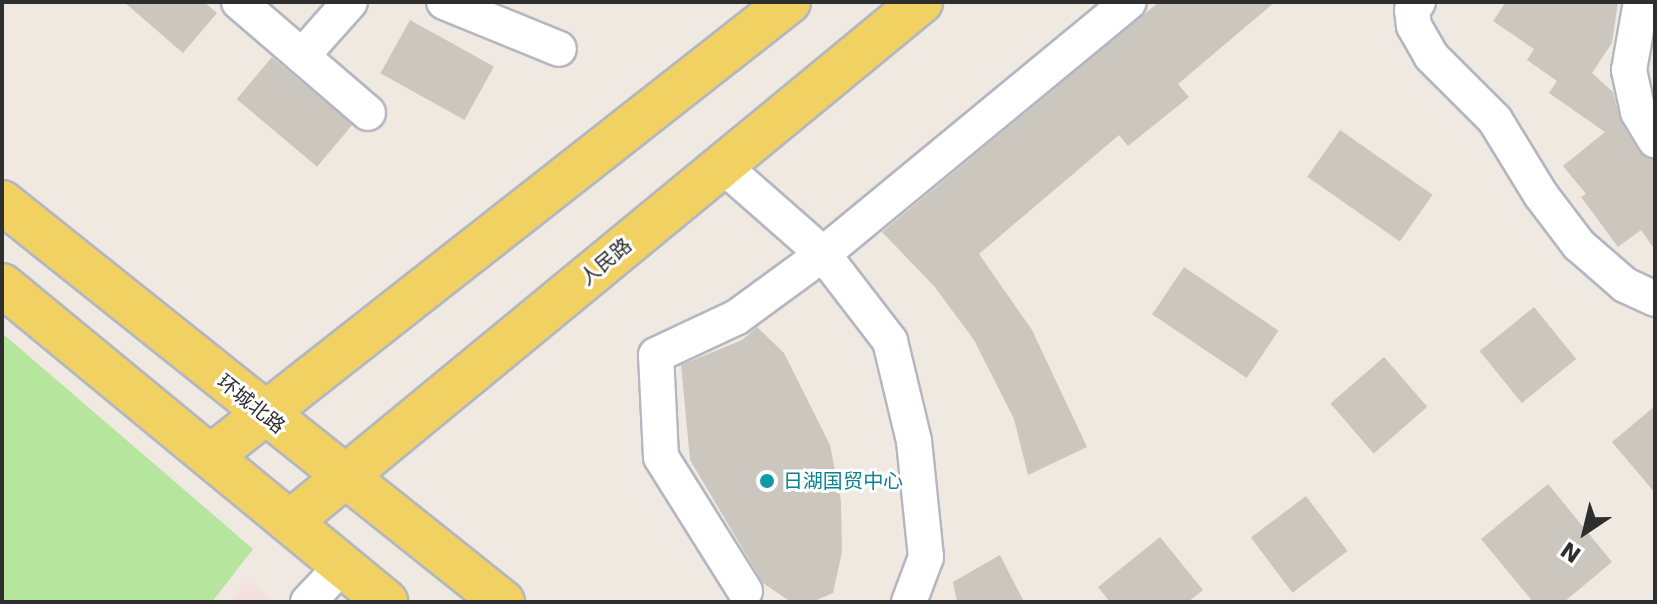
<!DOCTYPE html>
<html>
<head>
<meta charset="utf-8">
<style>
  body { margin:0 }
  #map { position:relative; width:1657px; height:604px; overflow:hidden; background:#efe9e1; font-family:"DejaVu Sans","Noto Sans SC",sans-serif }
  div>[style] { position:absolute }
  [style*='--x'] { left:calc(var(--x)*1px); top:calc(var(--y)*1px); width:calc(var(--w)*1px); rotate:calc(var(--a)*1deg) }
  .medical>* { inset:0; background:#f5dfe0 }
  .green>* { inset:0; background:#b6e59e }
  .building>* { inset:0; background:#cbc7bf; transform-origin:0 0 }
  .roads { filter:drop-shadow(2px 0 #b4b7c1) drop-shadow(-2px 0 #b4b7c1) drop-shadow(0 2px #b4b7c1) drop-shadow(0 -2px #b4b7c1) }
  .minor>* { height:34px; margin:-17px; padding:0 17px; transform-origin:17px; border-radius:17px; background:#fff }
  .major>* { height:42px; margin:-21px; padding:0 21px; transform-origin:21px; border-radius:21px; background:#f2d163 }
  .dots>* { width:22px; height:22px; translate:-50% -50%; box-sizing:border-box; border:4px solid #fff; border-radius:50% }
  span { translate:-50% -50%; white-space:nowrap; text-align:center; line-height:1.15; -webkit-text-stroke:6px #fff; paint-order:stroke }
  .street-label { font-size:20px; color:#2e2e2e }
  .culture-label { font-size:20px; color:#0d838f }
  .left { translate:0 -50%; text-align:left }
  .frame { position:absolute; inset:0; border:4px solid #2e2e2e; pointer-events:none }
  .north { position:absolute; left:1545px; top:492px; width:80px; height:80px; -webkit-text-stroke:6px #fff; paint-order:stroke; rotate:215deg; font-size:22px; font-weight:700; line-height:32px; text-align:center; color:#2e2e2e }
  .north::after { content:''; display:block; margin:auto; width:28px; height:36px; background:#2e2e2e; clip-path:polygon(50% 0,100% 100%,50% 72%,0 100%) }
</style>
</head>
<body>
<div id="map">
  <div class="medical">
    <i style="clip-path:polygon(247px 580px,274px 602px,230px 602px)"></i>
  </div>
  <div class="green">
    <i style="clip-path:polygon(2px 333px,253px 549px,212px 602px,2px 602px)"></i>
  </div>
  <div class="building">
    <i style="clip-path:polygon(124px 2px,204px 2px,217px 13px,183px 53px)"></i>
    <i style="clip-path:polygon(1159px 2px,1275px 2px,1178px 84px,1189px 97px,1128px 146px,1119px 135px,979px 254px,1032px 330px,1087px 447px,1028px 475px,1014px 419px,974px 340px,934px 286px,882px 232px)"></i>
    <i style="clip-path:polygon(1506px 2px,1618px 2px,1612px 43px,1592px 73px,1613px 92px,1621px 122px,1638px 150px,1655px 160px,1655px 250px,1641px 230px,1618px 247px,1581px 197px,1586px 194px,1563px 166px,1605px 132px,1549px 93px,1557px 81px,1527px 60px,1534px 49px,1493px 21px)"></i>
    <i style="left:410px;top:20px;width:96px;height:61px;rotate:29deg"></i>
    <i style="left:272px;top:57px;width:105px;height:55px;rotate:40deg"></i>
    <i style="left:1340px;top:130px;width:113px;height:57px;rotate:35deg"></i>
    <i style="left:1184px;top:267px;width:114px;height:57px;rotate:34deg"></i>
    <i style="left:1534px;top:307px;width:67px;height:70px;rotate:51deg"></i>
    <i style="clip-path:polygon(757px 327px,784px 353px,830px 445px,841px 501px,842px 552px,833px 593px,812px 602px,791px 602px,763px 583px,690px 460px,681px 365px,742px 340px)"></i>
    <i style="left:1384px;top:357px;width:66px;height:71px;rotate:49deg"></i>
    <i style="clip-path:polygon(1655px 406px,1655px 493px,1612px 442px)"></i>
    <i style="clip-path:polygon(1548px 484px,1612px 562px,1564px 602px,1533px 602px,1481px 539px)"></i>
    <i style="left:1306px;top:496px;width:69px;height:69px;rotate:53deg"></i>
    <i style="clip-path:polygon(1160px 537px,1203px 590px,1188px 602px,1110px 602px,1098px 587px)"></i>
    <i style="clip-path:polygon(1000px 555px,1024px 602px,957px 602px,953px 582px)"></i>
  </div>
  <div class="roads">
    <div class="minor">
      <i style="--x:239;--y:2;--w:170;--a:40.7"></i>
      <i style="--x:444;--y:2;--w:124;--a:22.2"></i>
      <i style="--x:1418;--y:2;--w:10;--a:127"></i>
      <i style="--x:1412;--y:10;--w:16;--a:83"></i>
      <i style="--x:1414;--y:26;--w:34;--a:60"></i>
      <i style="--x:1431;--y:56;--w:91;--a:45"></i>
      <i style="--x:1495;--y:120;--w:88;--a:58.5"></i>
      <i style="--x:1541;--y:195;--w:63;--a:52.8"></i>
      <i style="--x:1579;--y:245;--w:61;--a:41"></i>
      <i style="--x:1625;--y:285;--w:33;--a:25"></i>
      <i style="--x:1641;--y:2;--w:69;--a:100"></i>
      <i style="--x:1629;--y:70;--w:43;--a:77.9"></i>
      <i style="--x:1638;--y:112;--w:33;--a:59"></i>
      <i style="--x:302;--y:56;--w:72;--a:-48.4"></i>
      <i style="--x:723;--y:166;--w:133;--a:41.3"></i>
      <i style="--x:823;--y:254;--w:110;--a:52.4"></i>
      <i style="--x:890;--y:341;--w:103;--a:76.5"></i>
      <i style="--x:914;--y:441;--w:117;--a:84.1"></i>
      <i style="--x:926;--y:557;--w:48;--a:110.7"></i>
      <i style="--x:745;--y:591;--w:158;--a:-122.1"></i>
      <i style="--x:661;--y:457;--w:102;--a:-92.8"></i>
      <i style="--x:656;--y:355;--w:89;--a:-25.1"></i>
      <i style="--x:737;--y:317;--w:107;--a:-36.2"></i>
      <i style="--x:823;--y:254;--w:396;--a:-39.5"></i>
      <i style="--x:308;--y:602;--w:50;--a:-46.6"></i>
    </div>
    <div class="major">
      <i style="--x:2;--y:202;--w:641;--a:38.6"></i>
      <i style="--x:2;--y:285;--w:498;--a:39.5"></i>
      <i style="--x:211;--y:456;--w:735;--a:-38.15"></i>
      <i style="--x:290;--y:522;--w:818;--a:-39.49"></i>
    </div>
  </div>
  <div class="dots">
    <i style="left:767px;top:481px;background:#0f9aa8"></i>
  </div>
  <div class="street-label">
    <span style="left:606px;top:262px;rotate:-40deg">人民路</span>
    <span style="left:251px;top:404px;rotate:39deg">环城北路</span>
  </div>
  <div class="culture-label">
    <span class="left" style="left:783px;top:481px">日湖国贸中心</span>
  </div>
  <div class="frame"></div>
  <div class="north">N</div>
</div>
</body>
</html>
